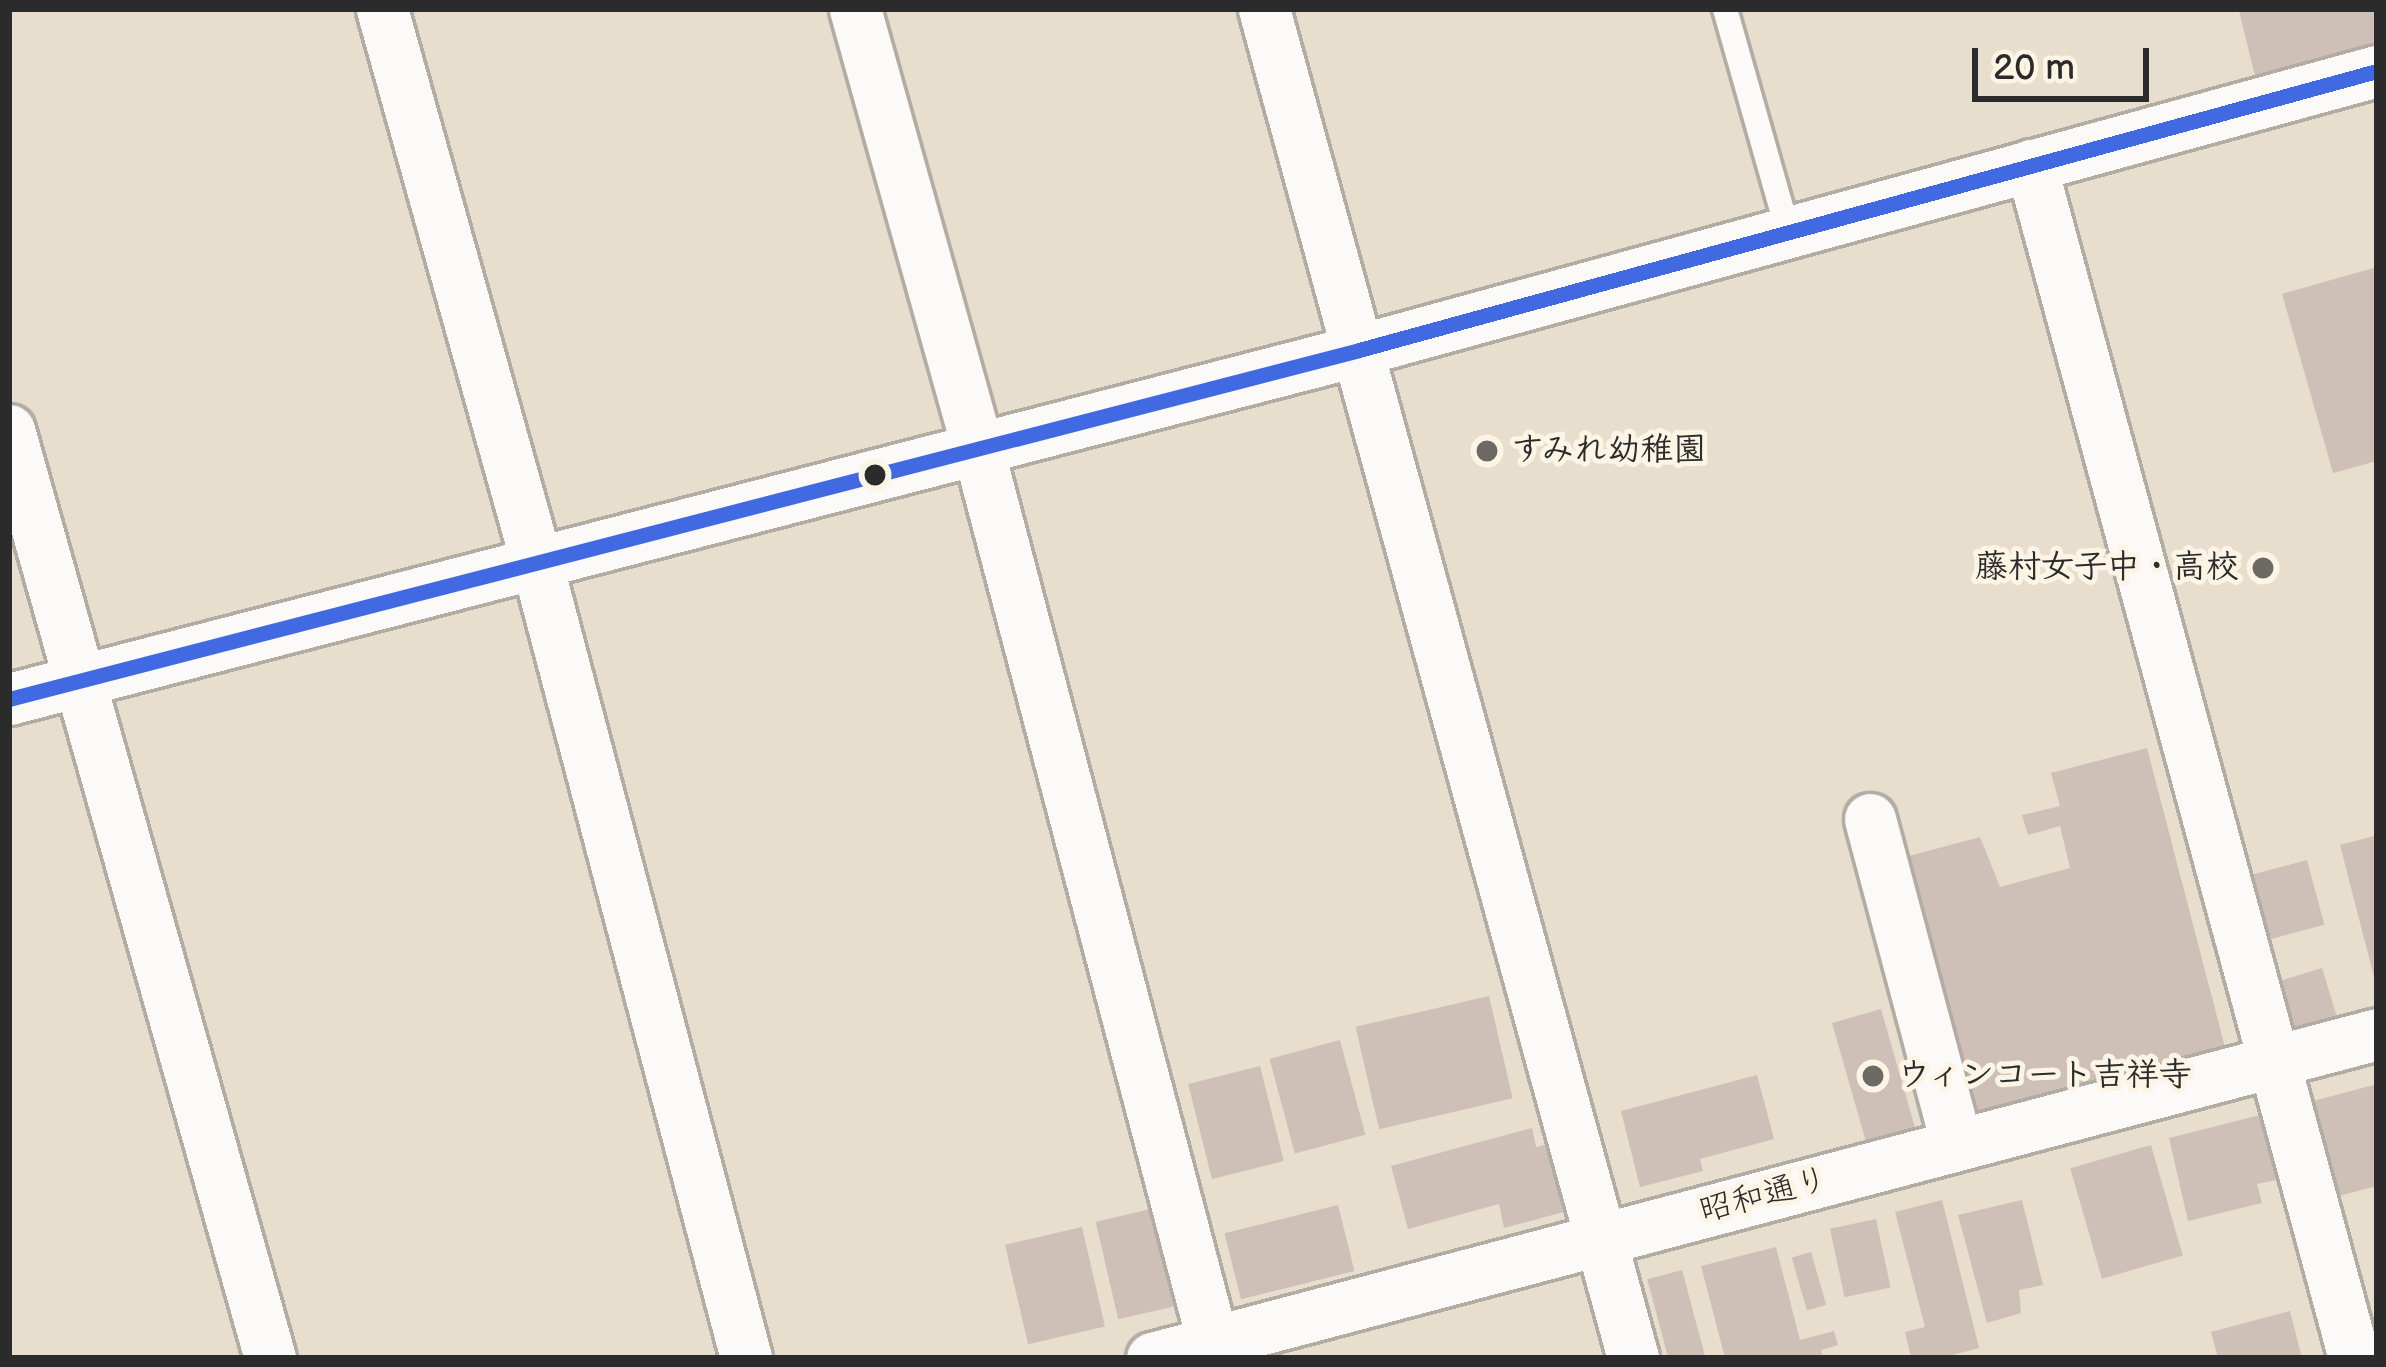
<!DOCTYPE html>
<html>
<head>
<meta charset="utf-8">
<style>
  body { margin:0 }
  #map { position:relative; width:2386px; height:1367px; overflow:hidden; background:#e8dece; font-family:"Balsamiq Sans","Klee One",sans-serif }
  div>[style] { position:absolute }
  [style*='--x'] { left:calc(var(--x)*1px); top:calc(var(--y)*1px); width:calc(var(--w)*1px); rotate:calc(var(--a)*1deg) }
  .building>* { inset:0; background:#cebfb7; transform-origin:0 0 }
  .roads { filter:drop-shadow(3px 0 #b3aca3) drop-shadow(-3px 0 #b3aca3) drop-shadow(0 3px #b3aca3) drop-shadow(0 -3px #b3aca3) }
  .lane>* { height:24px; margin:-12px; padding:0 12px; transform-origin:12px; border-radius:12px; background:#fcfaf8 }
  .street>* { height:51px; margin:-25.5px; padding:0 25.5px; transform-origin:25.5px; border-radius:25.5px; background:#fcfaf8 }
  .bus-1>* { height:15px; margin:-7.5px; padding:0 7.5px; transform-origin:7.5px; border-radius:7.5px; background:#4169e1 }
  .dots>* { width:33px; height:33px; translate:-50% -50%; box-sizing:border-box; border:6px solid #fcf5e5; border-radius:50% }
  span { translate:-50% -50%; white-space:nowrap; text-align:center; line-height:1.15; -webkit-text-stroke:10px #fcf5e5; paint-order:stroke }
  .poi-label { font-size:33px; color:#2b2b2b; font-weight:700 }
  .left { translate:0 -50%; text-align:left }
  .right { translate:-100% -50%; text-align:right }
  .street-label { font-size:33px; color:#2b2b2b }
  .frame { position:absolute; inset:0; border:12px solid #2b2b2b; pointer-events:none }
  .scale { position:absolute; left:1972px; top:48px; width:177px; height:54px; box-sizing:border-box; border:6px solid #2b2b2b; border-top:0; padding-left:15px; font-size:36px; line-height:42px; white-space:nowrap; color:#2b2b2b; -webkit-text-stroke:9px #fcf5e5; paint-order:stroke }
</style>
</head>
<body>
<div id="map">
  <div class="building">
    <i style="clip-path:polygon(2245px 9px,2377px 9px,2377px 53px,2257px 84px,2239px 11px)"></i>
    <i style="clip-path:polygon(2377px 267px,2377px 461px,2333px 473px,2282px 294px)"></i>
    <i style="clip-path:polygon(2147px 748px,2227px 1055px,1979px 1121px,1909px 856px,1980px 837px,2000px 887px,2070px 868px,2060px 826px,2028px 835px,2022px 815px,2060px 806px,2051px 773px)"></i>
    <i style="clip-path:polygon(2377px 835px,2377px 981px,2375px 981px,2340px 845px)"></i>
    <i style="left:2307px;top:860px;width:67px;height:66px;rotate:75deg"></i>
    <i style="left:2322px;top:968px;width:59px;height:55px;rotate:73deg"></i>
    <i style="left:1489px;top:996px;width:105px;height:137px;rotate:77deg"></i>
    <i style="left:1881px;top:1009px;width:125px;height:51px;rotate:74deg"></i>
    <i style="left:1340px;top:1040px;width:98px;height:73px;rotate:75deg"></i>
    <i style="left:1260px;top:1066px;width:98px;height:74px;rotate:76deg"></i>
    <i style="clip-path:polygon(1757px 1075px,1774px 1139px,1700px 1159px,1703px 1171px,1640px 1187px,1621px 1111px)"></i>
    <i style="clip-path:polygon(2377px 1084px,2377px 1186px,2331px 1198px,2306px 1103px)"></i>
    <i style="clip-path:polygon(2260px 1115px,2276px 1180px,2257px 1184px,2262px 1203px,2188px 1221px,2169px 1138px)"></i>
    <i style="clip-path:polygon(1532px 1128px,1536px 1147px,1553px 1143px,1571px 1210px,1504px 1228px,1499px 1204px,1408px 1229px,1391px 1166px)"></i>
    <i style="left:2151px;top:1145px;width:115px;height:84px;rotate:74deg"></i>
    <i style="clip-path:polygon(1942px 1200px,1979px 1348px,1941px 1358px,1911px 1358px,1905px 1332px,1925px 1327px,1895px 1212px)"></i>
    <i style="clip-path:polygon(2022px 1200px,2043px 1285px,2019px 1290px,2021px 1313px,1987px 1323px,1958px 1215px)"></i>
    <i style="left:1338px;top:1205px;width:68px;height:117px;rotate:76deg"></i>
    <i style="left:1160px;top:1207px;width:100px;height:66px;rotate:77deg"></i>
    <i style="left:1876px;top:1219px;width:70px;height:47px;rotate:78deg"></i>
    <i style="left:1082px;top:1227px;width:102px;height:79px;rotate:77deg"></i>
    <i style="clip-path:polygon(1776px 1247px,1800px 1340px,1834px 1331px,1838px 1345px,1821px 1350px,1823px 1358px,1725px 1358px,1701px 1266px)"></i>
    <i style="left:1811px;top:1252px;width:55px;height:20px;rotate:74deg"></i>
    <i style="left:1682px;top:1270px;width:91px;height:36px;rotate:75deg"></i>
    <i style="clip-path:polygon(2290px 1311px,2302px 1358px,2218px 1358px,2211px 1332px)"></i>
  </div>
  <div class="roads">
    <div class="lane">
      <i style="--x:1725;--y:9;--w:232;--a:74.2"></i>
    </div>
    <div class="street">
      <i style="--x:382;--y:9;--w:576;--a:74.4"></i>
      <i style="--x:537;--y:564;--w:821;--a:75.25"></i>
      <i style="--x:855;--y:9;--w:457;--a:74.4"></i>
      <i style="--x:978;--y:449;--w:940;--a:75.27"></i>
      <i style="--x:1264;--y:9;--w:1399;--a:74.7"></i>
      <i style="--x:2031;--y:165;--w:1236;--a:74.85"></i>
      <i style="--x:9;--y:430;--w:964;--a:74.29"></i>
      <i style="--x:9;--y:699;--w:1394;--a:-14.49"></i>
      <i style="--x:1359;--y:350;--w:1056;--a:-15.33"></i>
      <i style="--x:1870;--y:819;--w:337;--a:75.1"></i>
      <i style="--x:1152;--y:1358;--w:1267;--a:-14.81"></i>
    </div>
  </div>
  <div class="bus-1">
    <i style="--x:9;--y:699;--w:1394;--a:-14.49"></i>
    <i style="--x:1359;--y:350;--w:1056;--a:-15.33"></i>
  </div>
  <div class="dots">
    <i style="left:1487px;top:451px;background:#6d6a64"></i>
    <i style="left:875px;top:475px;background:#2b2b2b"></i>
    <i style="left:2263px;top:568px;background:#6d6a64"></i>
    <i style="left:1873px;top:1076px;background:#6d6a64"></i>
  </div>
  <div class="poi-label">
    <span class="left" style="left:1511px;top:451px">すみれ幼稚園</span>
    <span class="right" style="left:2239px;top:568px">藤村女子中・高校</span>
    <span class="left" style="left:1897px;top:1076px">ウィンコート吉祥寺</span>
  </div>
  <div class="street-label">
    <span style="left:1764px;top:1196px;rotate:-15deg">昭和通り</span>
  </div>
  <div class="frame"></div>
  <div class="scale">20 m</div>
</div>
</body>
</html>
